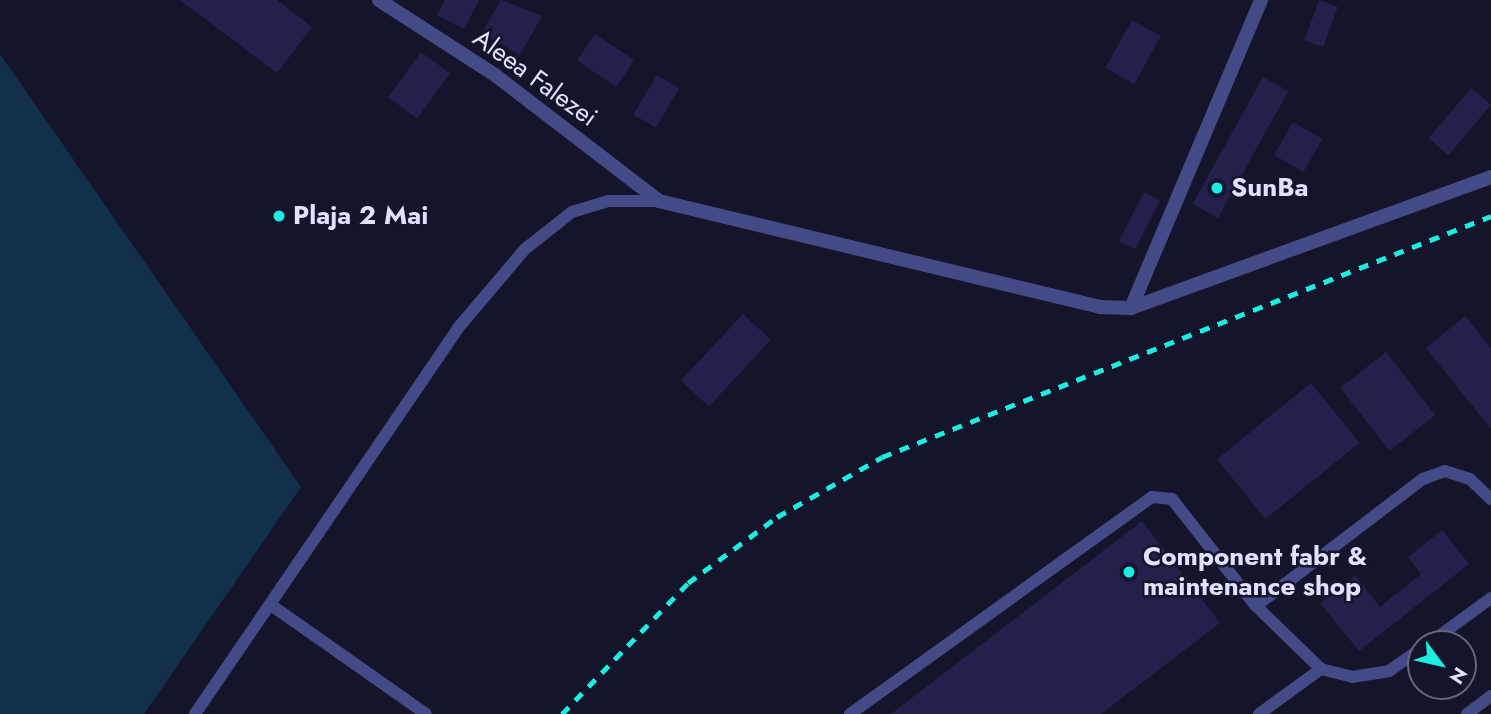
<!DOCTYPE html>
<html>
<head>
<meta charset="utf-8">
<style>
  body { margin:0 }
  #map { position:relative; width:1491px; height:714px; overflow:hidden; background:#14142b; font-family:Jost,sans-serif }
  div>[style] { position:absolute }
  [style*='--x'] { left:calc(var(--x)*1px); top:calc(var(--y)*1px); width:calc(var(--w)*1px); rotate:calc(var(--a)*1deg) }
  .water>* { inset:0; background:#12304b }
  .building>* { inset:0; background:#23214b; transform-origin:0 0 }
  .service>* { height:12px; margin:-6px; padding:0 6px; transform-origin:6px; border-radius:6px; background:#434a86 }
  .minor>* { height:14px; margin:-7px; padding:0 7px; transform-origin:7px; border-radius:7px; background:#434a86 }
  .rail>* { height:5px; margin-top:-2.5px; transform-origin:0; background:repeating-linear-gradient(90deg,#1cede2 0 10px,transparent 0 19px) }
  .dots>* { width:19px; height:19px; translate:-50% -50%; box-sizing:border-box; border:4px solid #14142b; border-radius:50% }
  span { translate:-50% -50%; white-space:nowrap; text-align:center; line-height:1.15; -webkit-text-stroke:5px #14142b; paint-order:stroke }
  .street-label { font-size:26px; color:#e0e1fd }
  .poi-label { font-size:26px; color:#e0e1fd; font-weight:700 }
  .left { translate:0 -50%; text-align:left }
  .north { position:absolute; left:1407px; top:630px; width:70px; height:70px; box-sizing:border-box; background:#14142b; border:2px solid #66667f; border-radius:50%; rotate:123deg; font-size:19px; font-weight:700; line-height:28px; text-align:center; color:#e0e1fd }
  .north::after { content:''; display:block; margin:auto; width:24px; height:32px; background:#1cede2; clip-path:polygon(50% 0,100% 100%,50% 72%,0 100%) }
</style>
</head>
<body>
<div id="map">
  <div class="water">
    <i style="clip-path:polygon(0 54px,301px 487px,144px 714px,0 714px)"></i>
  </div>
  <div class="building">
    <i style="clip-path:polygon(180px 0,277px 0,312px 27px,277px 73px)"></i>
    <i style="clip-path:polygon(445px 0,479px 0,464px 29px,437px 15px)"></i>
    <i style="clip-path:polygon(501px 0,542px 16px,520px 55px,482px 33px)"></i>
    <i style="left:1319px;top:0;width:20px;height:43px;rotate:20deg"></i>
    <i style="left:1132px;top:20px;width:33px;height:55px;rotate:29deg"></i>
    <i style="left:595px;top:34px;width:47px;height:32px;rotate:34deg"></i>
    <i style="left:421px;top:52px;width:36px;height:56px;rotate:36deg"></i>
    <i style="left:657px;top:75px;width:26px;height:46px;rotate:31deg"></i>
    <i style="left:1263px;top:77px;width:29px;height:145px;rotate:29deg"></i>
    <i style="left:1471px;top:88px;width:26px;height:66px;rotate:40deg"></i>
    <i style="left:1293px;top:122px;width:34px;height:38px;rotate:30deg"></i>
    <i style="left:1144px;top:192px;width:18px;height:55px;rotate:27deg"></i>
    <i style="left:743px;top:314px;width:38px;height:91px;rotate:43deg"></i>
    <i style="clip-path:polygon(1465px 316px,1491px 348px,1491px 429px,1426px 348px)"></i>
    <i style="left:1386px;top:352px;width:80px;height:58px;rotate:52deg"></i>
    <i style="left:1311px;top:383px;width:77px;height:121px;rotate:51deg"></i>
    <i style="clip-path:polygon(1142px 521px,1220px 623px,1101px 714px,891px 714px)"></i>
    <i style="clip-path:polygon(1442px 530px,1469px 564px,1359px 651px,1320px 603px,1355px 575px,1380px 607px,1421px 574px,1408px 557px)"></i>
  </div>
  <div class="service">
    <i style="--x:271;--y:605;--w:189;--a:35.1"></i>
    <i style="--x:1256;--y:606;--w:210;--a:-37.3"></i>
    <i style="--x:1423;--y:479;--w:23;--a:-20"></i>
    <i style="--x:1445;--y:471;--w:26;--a:18"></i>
    <i style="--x:1470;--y:479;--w:29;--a:44"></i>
    <i style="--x:1428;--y:644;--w:78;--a:-36.1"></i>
    <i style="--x:195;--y:714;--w:467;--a:-55.7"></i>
    <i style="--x:458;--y:328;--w:104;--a:-49.7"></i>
    <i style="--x:525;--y:249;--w:60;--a:-38.2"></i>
    <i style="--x:572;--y:212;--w:38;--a:-17"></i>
    <i style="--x:608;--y:201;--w:51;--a:0"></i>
    <i style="--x:850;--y:714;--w:372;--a:-35.7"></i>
    <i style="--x:1152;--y:497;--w:20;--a:6"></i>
    <i style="--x:1172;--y:499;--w:136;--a:51.9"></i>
    <i style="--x:1256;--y:606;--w:91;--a:44.1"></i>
    <i style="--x:1321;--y:669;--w:32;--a:14"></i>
    <i style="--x:1352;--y:677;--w:37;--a:-9"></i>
    <i style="--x:1389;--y:671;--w:39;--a:-35"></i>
    <i style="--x:1259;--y:714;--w:77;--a:-36"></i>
    <i style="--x:1467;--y:714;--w:30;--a:-37"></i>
  </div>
  <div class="minor">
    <i style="--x:379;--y:0;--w:138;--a:32.9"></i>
    <i style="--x:495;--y:75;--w:207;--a:37.5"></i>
    <i style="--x:659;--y:201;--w:454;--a:13.5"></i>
    <i style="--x:1100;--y:307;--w:31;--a:2"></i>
    <i style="--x:1131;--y:308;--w:383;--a:-20"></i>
    <i style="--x:1131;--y:308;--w:334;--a:-67.1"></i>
  </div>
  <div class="rail">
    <i style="--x:562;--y:714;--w:182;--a:-46.1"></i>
    <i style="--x:688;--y:583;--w:111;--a:-36.6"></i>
    <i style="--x:777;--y:517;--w:121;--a:-29.7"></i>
    <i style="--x:882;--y:457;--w:655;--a:-21.59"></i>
  </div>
  <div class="dots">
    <i style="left:1217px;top:188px;background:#1cede2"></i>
    <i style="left:279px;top:216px;background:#1cede2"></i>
    <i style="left:1129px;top:572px;background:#1cede2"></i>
  </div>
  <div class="street-label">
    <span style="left:535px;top:78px;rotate:36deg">Aleea Falezei</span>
  </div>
  <div class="poi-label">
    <span class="left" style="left:1231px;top:188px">SunBa</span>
    <span class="left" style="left:293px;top:216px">Plaja 2 Mai</span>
    <span class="left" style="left:1143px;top:572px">Component fabr &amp;<br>maintenance shop</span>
  </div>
  <div class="north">N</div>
</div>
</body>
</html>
